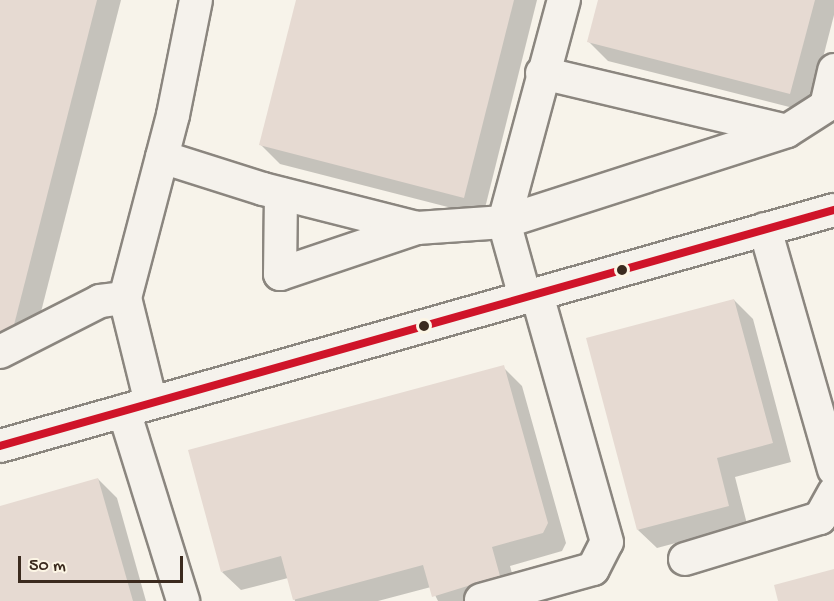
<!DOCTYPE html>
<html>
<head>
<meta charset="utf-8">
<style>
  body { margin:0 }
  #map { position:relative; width:834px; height:601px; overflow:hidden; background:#f7f3ea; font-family:"Gochi Hand",sans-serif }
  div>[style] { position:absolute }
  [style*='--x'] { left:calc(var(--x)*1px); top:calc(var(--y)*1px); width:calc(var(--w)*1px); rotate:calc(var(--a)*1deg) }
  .shadow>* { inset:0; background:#0003 }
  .building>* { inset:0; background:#e6dad2 }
  .roads { filter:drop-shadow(2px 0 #8b867f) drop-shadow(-2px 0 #8b867f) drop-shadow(0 2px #8b867f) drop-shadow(0 -2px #8b867f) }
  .minor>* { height:32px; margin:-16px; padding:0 16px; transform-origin:16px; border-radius:16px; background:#f5f2ec }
  .bus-1>* { height:8px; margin:-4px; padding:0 4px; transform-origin:4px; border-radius:4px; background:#cf1429 }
  .dots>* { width:16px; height:16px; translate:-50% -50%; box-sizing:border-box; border:3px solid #fcf5e5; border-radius:50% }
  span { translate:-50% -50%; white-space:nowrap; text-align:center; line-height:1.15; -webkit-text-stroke:4.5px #fcf5e5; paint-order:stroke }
  .scale { position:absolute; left:18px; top:556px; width:165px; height:27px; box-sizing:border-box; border:3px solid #3b2a1e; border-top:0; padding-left:8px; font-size:18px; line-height:21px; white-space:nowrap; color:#3b2a1e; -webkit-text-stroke:4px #fcf5e5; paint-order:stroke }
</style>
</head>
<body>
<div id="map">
  <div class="shadow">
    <i style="clip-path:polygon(0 0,121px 0,33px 343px,0 334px)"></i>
    <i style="clip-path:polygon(297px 0,537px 0,483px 216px,280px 164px,261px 145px)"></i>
    <i style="clip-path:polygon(599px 0,834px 0,834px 15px,809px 112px,608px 61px,589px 42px)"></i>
    <i style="clip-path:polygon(734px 300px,753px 319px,791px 462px,735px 477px,747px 524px,657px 548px,638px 530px)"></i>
    <i style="clip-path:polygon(503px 367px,522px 386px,566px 543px,562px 551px,510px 566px,518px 595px,498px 601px,438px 601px,431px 587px,378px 601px,295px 601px,288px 578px,241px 590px,222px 572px)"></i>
    <i style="clip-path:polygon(98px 479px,117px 498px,146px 601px,0 601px,0 507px)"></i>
  </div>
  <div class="building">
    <i style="clip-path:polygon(0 0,97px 0,14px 325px,0 332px)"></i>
    <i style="clip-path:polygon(296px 0,514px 0,464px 198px,259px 145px)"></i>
    <i style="clip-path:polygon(598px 0,815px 0,790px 94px,587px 42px)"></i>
    <i style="clip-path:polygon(734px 299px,773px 443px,717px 458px,729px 506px,637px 530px,586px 338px)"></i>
    <i style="clip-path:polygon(504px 365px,548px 523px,543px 533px,492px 547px,500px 576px,432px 597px,423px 565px,293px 600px,281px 556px,221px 572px,188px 450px)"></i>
    <i style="clip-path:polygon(98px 478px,133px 601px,0 601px,0 506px)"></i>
    <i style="clip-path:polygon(834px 569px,834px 601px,778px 601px,774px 585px)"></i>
  </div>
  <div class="roads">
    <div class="minor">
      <i style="--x:542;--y:73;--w:249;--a:13.3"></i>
      <i style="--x:826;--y:106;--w:37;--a:-77"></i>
      <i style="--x:162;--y:157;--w:106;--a:17.6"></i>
      <i style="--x:263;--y:189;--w:159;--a:14.2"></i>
      <i style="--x:417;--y:228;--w:87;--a:-3.9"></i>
      <i style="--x:504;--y:222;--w:297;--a:-17.8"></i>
      <i style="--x:787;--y:131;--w:56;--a:-32.6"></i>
      <i style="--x:281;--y:194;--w:80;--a:90.7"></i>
      <i style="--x:280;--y:274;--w:145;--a:-18.6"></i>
      <i style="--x:765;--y:229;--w:250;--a:74"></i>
      <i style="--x:525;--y:297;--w:78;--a:-105.6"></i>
      <i style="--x:504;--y:222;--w:230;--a:-74.9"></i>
      <i style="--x:0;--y:352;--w:112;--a:-27"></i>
      <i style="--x:100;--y:301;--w:25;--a:-7"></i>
      <i style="--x:151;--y:403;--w:108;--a:-103.9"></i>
      <i style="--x:125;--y:298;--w:189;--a:-75.3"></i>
      <i style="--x:173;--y:115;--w:117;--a:-78.7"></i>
      <i style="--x:124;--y:411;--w:199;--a:72.7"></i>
      <i style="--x:0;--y:446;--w:867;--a:-15.8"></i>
      <i style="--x:685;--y:559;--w:141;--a:-16.9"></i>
      <i style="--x:820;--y:518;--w:29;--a:-61"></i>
      <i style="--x:481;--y:600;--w:116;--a:-15.5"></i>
      <i style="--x:593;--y:569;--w:30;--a:-63"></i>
      <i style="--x:607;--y:542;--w:258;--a:-105.8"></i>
    </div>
  </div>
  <div class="bus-1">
    <i style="--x:0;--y:446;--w:867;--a:-15.8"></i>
  </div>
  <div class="dots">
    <i style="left:622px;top:270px;background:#3b2a1e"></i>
    <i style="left:424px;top:326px;background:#3b2a1e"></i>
  </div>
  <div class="scale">50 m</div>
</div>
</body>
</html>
